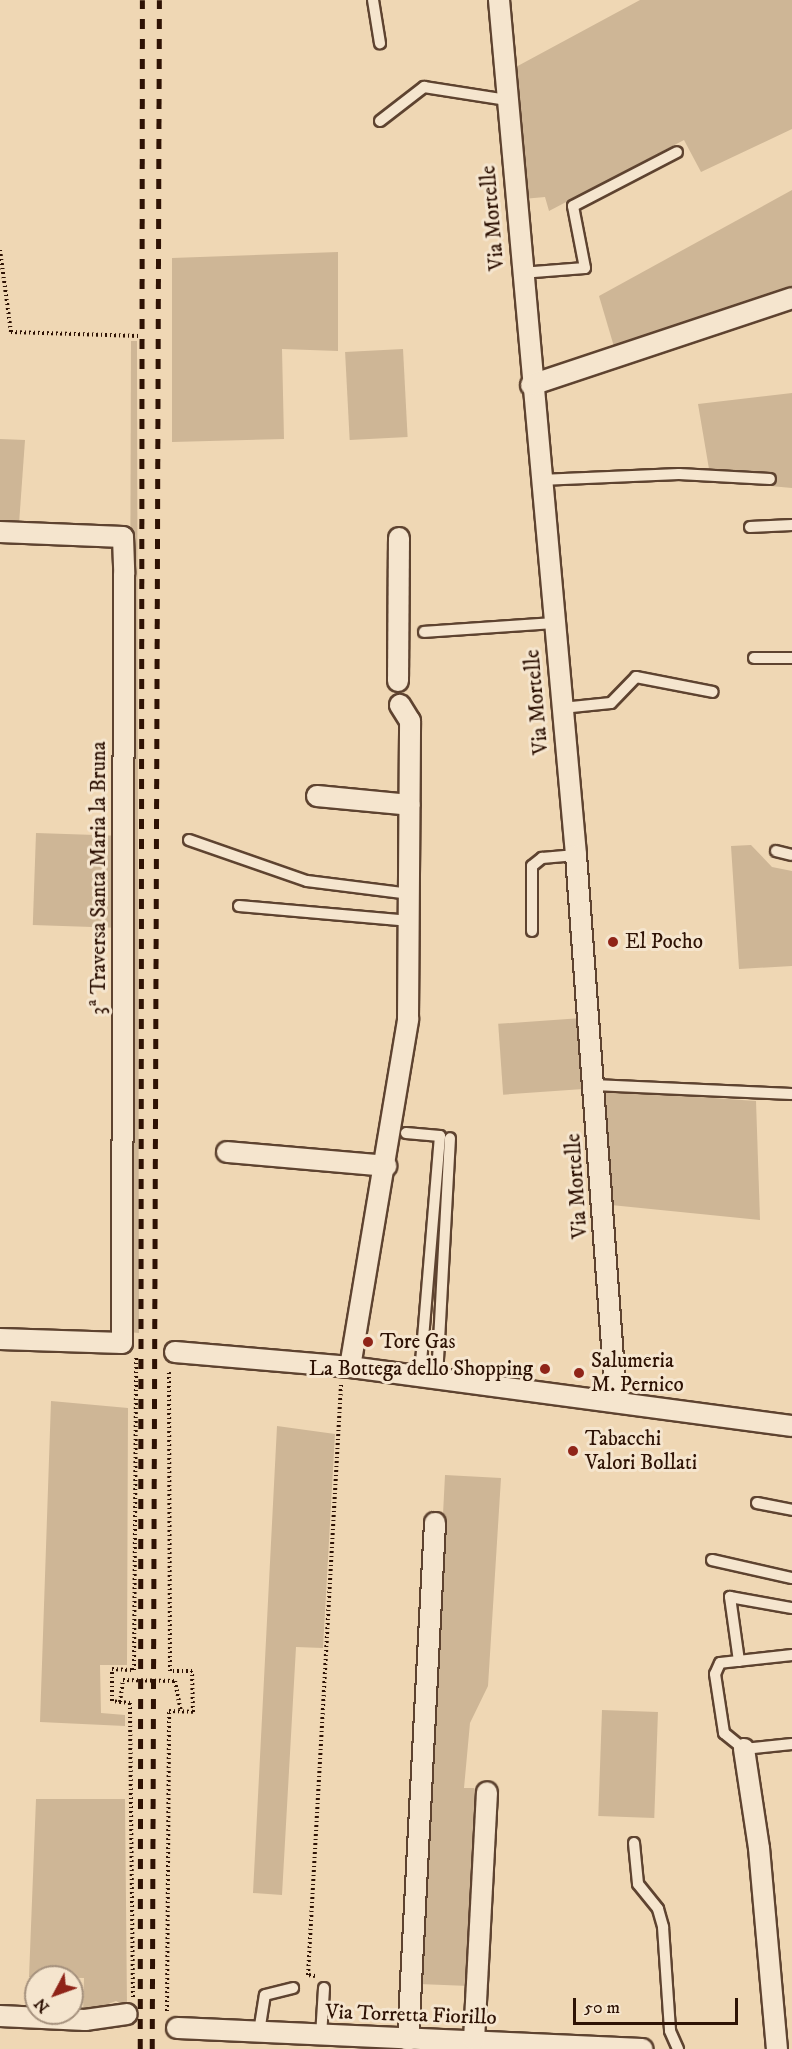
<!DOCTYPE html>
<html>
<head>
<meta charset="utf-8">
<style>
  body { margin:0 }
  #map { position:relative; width:792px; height:2049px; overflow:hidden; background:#efd7b4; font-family:"IM FELL DW Pica",serif }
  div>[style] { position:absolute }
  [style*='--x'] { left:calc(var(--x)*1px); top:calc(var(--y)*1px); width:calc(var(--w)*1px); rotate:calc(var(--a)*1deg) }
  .green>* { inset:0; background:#ceb696; transform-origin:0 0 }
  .path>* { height:4px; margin-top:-2px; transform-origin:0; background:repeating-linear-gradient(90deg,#2e1204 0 1.5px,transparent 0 4.5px) }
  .roads { filter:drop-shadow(2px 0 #5e4330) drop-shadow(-2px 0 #5e4330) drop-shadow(0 2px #5e4330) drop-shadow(0 -2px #5e4330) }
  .service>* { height:10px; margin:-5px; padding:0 5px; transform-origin:5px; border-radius:5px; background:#f5e5ce }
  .minor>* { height:20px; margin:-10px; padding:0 10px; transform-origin:10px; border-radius:10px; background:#f5e5ce }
  .rail>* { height:4.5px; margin-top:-2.25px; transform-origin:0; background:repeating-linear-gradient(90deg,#2e1204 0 10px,transparent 0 20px) }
  .path-bridge>* { height:4px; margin-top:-2px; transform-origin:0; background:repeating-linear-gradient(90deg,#2e1204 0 1.5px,transparent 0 4.5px) }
  .dots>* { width:16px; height:16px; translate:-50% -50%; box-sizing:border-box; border:3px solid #f5e5ce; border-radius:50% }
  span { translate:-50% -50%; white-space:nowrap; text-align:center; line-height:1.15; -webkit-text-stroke:6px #f5e5ce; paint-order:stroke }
  .street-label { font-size:21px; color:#2e1204 }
  .poi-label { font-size:21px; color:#2e1204 }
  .left { translate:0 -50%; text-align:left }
  .right { translate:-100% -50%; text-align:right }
  .north { position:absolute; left:24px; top:1965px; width:60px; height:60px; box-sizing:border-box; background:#f5e5ce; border:2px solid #a5917d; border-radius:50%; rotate:229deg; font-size:16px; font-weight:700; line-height:24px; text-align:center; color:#2e1204 }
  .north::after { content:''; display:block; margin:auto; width:21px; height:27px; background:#8f2418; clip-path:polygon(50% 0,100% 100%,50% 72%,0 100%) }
  .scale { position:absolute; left:573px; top:1998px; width:165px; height:27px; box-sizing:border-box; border:3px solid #2e1204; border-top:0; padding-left:8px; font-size:18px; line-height:21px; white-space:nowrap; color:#2e1204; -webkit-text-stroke:4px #f5e5ce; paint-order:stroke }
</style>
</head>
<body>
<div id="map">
  <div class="green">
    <i style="clip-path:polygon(640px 0,792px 0,792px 129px,701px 172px,684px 140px,549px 211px,545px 197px,523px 199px,514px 68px)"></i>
    <i style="clip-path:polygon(792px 190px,792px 292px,615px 350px,599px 296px)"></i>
    <i style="clip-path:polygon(338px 252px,338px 351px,282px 349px,284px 439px,172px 442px,172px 258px)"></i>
    <i style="clip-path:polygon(131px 341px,137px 341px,139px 1333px,128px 1332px)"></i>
    <i style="left:403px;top:349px;width:88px;height:58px;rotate:87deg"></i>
    <i style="clip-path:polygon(792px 393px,792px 488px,738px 483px,736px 470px,709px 469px,698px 404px)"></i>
    <i style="clip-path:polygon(0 439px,25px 440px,19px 524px,0 523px)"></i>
    <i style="left:36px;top:833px;width:82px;height:92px;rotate:2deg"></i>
    <i style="clip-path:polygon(751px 845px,772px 867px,792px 871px,792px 966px,739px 969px,731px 846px)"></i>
    <i style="left:582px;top:1018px;width:71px;height:84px;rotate:86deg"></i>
    <i style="clip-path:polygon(601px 1090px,756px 1101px,760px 1220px,611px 1205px)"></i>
    <i style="clip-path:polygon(51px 1401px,128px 1408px,127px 1665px,100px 1665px,101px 1713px,125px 1715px,125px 1726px,40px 1722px)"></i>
    <i style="clip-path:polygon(277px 1426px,335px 1434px,323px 1648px,296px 1647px,282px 1895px,253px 1893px)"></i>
    <i style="clip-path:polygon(445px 1475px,501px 1478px,488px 1686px,470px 1723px,464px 1788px,474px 1788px,479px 1797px,469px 1986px,419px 1984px)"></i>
    <i style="left:602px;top:1710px;width:56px;height:106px;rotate:2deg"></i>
    <i style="clip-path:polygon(36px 1799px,125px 1799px,127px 2007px,116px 2001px,83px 2014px,84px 1978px,29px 1977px)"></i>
  </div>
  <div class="path">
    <i style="--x:0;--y:250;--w:83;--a:82.4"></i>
    <i style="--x:11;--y:332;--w:128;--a:1.8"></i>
    <i style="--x:315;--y:1976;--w:7;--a:-172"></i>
    <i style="--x:308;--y:1975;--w:591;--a:-86.8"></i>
    <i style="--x:133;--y:1997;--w:294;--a:-90.6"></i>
    <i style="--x:130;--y:1703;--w:18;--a:-174"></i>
    <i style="--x:112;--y:1701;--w:32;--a:-90"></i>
    <i style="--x:112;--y:1669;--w:22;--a:3"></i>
    <i style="--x:134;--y:1670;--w:313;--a:-89.6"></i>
    <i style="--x:167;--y:2011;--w:300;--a:-89.6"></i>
    <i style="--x:169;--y:1711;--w:24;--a:2"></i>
    <i style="--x:193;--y:1712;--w:41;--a:-91.4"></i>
    <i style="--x:192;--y:1671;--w:22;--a:180"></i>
    <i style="--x:170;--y:1671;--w:300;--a:-90.2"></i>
  </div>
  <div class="roads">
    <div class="service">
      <i style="--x:373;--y:0;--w:44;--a:80.8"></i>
      <i style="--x:380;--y:121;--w:56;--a:-37.7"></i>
      <i style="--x:424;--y:87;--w:84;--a:8.9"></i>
      <i style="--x:521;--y:273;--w:64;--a:-4.5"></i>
      <i style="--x:585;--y:268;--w:63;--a:-101"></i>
      <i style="--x:573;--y:206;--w:117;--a:-27.4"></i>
      <i style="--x:540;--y:480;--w:139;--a:-2.5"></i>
      <i style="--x:679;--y:474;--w:91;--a:3.1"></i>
      <i style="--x:750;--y:527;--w:42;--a:-2.7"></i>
      <i style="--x:424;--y:632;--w:129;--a:-4"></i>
      <i style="--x:754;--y:658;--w:38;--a:0"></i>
      <i style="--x:562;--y:708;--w:49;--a:-5.8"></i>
      <i style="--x:611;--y:703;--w:36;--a:-46"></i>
      <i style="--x:636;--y:677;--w:78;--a:11"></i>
      <i style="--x:189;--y:840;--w:125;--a:19.2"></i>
      <i style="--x:307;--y:881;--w:104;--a:7.2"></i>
      <i style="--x:776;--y:851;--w:16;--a:14"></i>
      <i style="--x:239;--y:906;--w:172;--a:5"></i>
      <i style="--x:532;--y:931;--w:65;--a:-90"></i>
      <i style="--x:532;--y:866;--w:13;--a:-39"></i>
      <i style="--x:542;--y:858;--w:34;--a:-5"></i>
      <i style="--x:593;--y:1085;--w:199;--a:2.6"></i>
      <i style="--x:406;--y:1133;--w:34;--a:5"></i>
      <i style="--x:440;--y:1136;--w:241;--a:94.8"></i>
      <i style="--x:437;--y:1378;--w:240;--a:-86.9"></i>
      <i style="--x:757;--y:1503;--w:36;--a:11"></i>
      <i style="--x:712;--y:1560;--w:82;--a:12.7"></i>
      <i style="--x:792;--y:1655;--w:72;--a:173.7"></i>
      <i style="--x:720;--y:1663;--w:12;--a:114"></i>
      <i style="--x:715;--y:1674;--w:60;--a:81.3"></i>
      <i style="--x:724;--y:1733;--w:26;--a:39"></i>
      <i style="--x:744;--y:1749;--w:48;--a:-5.9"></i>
      <i style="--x:739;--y:1661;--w:65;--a:-98"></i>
      <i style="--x:730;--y:1597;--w:63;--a:10.1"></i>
      <i style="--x:634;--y:1843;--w:41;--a:84.4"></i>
      <i style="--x:638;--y:1884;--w:32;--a:51"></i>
      <i style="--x:658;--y:1909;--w:19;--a:74"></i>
      <i style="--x:663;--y:1927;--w:104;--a:86.1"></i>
      <i style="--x:670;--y:2031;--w:20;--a:66"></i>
      <i style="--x:259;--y:2032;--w:37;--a:-81"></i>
      <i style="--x:265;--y:1995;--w:29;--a:-14"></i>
      <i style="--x:321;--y:2036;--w:48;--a:-86.4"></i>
    </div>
    <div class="minor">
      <i style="--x:499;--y:0;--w:858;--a:84.85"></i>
      <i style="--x:576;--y:855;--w:546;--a:85.8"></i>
      <i style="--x:531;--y:385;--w:275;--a:-18.4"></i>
      <i style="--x:0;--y:532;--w:123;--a:2.3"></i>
      <i style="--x:123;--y:537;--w:37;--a:88"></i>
      <i style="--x:124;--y:574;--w:769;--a:90.15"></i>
      <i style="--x:122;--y:1343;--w:122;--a:-178.1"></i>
      <i style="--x:398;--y:681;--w:143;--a:-89.6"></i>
      <i style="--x:317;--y:796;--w:93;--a:5.5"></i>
      <i style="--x:227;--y:1152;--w:160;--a:5"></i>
      <i style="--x:175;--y:1352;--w:176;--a:4.9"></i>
      <i style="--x:350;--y:1367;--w:446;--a:7.6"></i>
      <i style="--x:350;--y:1367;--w:353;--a:-80.5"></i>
      <i style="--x:408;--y:1019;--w:298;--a:-89.6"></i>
      <i style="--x:410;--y:721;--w:19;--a:-122"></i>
      <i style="--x:744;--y:1749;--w:100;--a:81.4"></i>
      <i style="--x:759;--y:1848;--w:202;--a:84.9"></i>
      <i style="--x:0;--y:2016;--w:85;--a:2.7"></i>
      <i style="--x:85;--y:2020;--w:42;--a:-8.1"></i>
      <i style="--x:177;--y:2028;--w:466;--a:2.6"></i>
      <i style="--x:408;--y:2040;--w:518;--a:-87.01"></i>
      <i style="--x:474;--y:2040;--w:248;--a:-87"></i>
    </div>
  </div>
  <div class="rail">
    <i style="--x:140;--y:2049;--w:2049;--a:-89.94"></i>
    <i style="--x:152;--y:2049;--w:2049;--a:-89.8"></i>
  </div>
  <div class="path-bridge">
    <i style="--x:120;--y:1702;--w:22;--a:-82"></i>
    <i style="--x:123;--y:1680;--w:52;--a:1.1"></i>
    <i style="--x:175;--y:1681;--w:31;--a:79"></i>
  </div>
  <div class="dots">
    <i style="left:613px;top:942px;background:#8f2418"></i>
    <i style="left:368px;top:1342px;background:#8f2418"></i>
    <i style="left:545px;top:1369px;background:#8f2418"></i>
    <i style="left:579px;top:1373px;background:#8f2418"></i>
    <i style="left:573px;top:1451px;background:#8f2418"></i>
  </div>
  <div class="street-label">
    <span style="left:493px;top:218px;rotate:-95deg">Via Mortelle</span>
    <span style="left:537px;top:702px;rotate:-95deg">Via Mortelle</span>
    <span style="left:99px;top:878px;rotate:-90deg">3ª Traversa Santa Maria la Bruna</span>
    <span style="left:577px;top:1186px;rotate:-94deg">Via Mortelle</span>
    <span style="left:411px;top:2015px;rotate:2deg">Via Torretta Fiorillo</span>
  </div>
  <div class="poi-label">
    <span class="left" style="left:625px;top:942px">El Pocho</span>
    <span class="left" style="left:380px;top:1342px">Tore Gas</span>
    <span class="left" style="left:591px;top:1373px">Salumeria<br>M. Pernico</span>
    <span class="right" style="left:533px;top:1369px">La Bottega dello Shopping</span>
    <span class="left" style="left:585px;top:1451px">Tabacchi<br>Valori Bollati</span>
  </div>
  <div class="north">N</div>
  <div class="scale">50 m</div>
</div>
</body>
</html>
